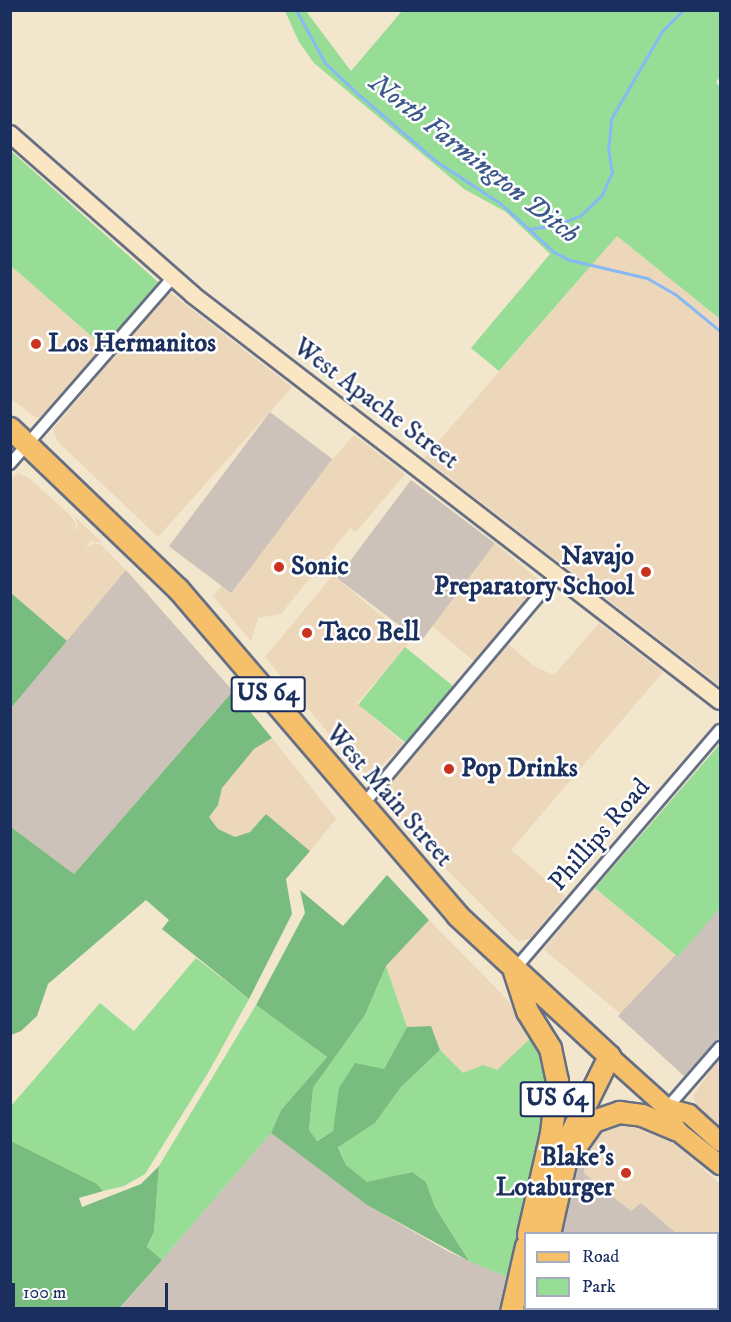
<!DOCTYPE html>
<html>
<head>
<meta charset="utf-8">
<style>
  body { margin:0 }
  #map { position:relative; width:731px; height:1322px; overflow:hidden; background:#f2e6cc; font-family:"IM FELL DW Pica",serif }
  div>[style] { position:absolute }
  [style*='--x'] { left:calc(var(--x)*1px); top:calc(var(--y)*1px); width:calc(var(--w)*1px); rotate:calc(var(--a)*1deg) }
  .built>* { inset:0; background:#edd7bb; transform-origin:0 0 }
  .industrial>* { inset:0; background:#ccc2b9; transform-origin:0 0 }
  .green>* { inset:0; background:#97dd96; transform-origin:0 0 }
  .forest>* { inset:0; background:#79bc7f }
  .stream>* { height:3px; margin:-1.5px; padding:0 1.5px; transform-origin:1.5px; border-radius:1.5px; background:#88b9f4 }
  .roads { filter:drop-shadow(2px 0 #666f84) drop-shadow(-2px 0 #666f84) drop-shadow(0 2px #666f84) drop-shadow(0 -2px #666f84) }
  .street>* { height:10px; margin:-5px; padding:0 5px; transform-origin:5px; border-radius:5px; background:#fff }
  .secondary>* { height:16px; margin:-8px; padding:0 8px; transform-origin:8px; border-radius:8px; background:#fbe6c4 }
  .primary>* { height:18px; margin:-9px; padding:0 9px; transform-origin:9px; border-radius:9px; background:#f6c06b }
  .highway>* { height:21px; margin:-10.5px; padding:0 10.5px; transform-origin:10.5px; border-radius:10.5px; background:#f6c06b }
  .dots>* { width:16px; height:16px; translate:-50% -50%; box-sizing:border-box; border:3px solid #fff; border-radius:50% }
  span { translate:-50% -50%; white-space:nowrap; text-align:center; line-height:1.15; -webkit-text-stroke:5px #fff; paint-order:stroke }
  .shield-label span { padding:2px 4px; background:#fff; border:2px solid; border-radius:4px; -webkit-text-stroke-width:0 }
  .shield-label { font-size:24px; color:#1b2f5e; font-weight:700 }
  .poi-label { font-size:26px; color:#1b2f5e; font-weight:700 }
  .left { translate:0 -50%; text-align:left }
  .right { translate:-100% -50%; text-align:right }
  .street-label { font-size:26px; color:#1b2f5e }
  .water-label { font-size:27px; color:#3c588b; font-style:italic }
  .frame { position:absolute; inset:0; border:12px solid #1b2f5e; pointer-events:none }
  .legend { position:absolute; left:524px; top:1232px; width:195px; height:78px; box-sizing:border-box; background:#fff; border:2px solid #a4acbf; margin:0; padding:8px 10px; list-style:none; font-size:18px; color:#1b2f5e }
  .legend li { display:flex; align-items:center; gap:12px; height:30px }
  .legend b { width:30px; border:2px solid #a4acbf }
  .scale { position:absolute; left:12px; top:1283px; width:156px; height:27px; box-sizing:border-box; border:3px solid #1b2f5e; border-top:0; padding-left:8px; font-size:18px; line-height:21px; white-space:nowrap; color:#1b2f5e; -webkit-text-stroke:4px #fff; paint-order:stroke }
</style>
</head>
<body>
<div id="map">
  <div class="built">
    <i style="clip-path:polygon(617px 236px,720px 319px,720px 686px,424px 458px)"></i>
    <i style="clip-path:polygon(11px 266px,105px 348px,47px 413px,37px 418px,11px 399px)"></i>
    <i style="clip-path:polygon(168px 291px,292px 387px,158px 537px,57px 441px,53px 429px)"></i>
    <i style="clip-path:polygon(354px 435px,405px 474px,356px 532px,350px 528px,281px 614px,258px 618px,251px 641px,213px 596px)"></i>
    <i style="clip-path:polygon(18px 473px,29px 478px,71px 516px,76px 525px,72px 532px,78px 526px,74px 516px,103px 543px,91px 541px,85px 548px,94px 543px,101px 545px,126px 570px,67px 641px,11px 593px,10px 481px)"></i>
    <i style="left:495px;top:543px;width:60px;height:104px;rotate:40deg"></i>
    <i style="clip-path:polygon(333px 575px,411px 641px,357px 703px,404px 744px,372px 775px,359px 770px,265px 657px)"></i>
    <i style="clip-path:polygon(599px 623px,663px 672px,511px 850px,565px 896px,531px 938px,518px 941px,433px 856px,387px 804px,386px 792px,405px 763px,507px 643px,534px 666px,554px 675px)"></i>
    <i style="clip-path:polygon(272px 738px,336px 819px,310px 851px,266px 814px,250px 832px,235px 838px,218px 829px,209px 817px,218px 805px,222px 788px,254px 749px)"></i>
    <i style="left:595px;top:888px;width:108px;height:80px;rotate:40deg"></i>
    <i style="clip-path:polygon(429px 920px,499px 991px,524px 1019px,533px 1036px,497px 1071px,483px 1065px,463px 1074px,440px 1050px,431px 1026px,407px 1027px,386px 966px)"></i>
    <i style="clip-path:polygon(720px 1058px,720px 1126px,696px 1105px,693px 1095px)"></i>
    <i style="clip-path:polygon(610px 1117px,661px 1131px,720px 1184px,720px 1311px,650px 1309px,718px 1308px,718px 1234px,676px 1233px,641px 1203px,631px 1211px,584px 1173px,577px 1158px,581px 1143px)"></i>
  </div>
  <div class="industrial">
    <i style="left:270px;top:412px;width:78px;height:168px;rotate:37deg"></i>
    <i style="left:411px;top:480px;width:105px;height:123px;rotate:37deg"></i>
    <i style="clip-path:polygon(126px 570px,233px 691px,74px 874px,11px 827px,11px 708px)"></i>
    <i style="clip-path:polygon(720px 908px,720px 1037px,684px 1076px,618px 1016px)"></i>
    <i style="clip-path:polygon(271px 1133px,367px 1205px,449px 1252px,507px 1277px,500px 1311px,117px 1312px)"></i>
    <i style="clip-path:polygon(577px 1158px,585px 1161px,584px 1173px,631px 1211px,641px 1203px,676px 1233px,558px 1234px)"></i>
  </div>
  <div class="green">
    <i style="clip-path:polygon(285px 11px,306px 11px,351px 71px,402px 11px,720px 11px,720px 77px,716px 82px,720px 87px,720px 319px,617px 236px,499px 371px,471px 348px,550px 254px,506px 212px,464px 189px,314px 63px,299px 42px)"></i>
    <i style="clip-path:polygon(11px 151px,158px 282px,156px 290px,105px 348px,11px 266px)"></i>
    <i style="left:405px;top:647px;width:63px;height:74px;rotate:39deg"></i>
    <i style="clip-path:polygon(720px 744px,720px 908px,678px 957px,595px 888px)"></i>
    <i style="clip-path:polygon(196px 958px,249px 999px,208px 1073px,145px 1174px,124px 1186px,103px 1191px,97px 1184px,11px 1141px,11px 1106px,100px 1003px,134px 1031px)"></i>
    <i style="clip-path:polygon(386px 966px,407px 1027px,384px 1069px,338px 1110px,333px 1131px,316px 1141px,309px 1130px,313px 1088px,365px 1015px)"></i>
    <i style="clip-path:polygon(256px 1005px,327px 1057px,281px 1110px,271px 1133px,162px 1260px,147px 1248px,154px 1232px,159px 1166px)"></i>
    <i style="clip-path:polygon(533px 1036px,548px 1069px,537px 1159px,507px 1277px,469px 1261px,435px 1207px,426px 1182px,411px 1172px,367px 1183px,346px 1165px,338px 1146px,375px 1123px,401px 1087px,440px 1050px,463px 1073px,483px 1065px,497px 1070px)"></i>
  </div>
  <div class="forest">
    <i style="clip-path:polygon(11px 593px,67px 641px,11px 708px)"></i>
    <i style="clip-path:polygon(233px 691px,272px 738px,254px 749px,222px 788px,218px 805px,209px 817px,218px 829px,235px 837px,250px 832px,266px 814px,310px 851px,286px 879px,292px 914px,249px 999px,162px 929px,169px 920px,146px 900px,48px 984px,37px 1016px,21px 1031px,11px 1035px,11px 827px,74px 874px)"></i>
    <i style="clip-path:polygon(387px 875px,429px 920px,386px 966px,365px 1015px,313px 1088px,309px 1130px,317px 1141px,333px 1131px,339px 1088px,355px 1063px,384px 1069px,407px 1027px,431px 1026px,440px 1050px,401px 1087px,375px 1123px,338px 1147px,346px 1165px,367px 1182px,412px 1172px,426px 1182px,435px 1207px,469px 1261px,367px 1205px,271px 1133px,281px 1110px,327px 1057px,256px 1005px,305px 913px,300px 890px,343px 926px)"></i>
    <i style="clip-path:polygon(11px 1141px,97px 1184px,103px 1191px,79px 1198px,82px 1207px,141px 1184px,159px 1166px,154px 1232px,147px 1247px,162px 1260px,117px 1311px,11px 1311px)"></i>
  </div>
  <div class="stream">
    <i style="--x:296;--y:10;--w:60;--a:61.3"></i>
    <i style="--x:325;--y:63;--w:45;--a:43.2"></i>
    <i style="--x:358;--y:94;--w:103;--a:40.7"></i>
    <i style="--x:436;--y:161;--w:78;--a:33.5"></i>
    <i style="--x:501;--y:204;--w:72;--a:42.2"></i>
    <i style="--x:554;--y:252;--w:18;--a:27"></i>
    <i style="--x:570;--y:260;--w:79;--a:13.2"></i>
    <i style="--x:647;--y:278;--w:32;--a:30"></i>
    <i style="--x:675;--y:294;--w:58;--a:39.4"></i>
    <i style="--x:529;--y:229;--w:27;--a:-8"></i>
    <i style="--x:556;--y:225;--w:26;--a:-21"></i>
    <i style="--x:580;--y:216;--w:30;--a:-44"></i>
    <i style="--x:602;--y:195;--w:25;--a:-67"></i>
    <i style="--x:612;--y:172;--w:22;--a:-100"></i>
    <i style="--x:608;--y:150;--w:31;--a:-84"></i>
    <i style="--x:611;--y:119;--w:102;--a:-59.9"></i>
    <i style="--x:662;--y:31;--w:30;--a:-45"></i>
  </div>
  <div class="roads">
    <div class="street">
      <i style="--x:10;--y:464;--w:247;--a:-48.9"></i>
      <i style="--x:361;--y:807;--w:304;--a:-49.9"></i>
      <i style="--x:514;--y:970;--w:316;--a:-49.4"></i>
      <i style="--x:667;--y:1108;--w:81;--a:-49"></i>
    </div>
    <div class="secondary">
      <i style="--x:10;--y:134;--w:244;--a:41.3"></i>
      <i style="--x:193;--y:295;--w:665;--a:37.61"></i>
    </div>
    <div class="primary">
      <i style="--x:609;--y:1056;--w:78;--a:41.9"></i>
      <i style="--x:667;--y:1108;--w:22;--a:69"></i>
      <i style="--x:675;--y:1129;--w:58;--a:38.7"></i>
      <i style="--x:667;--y:1108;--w:23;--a:15"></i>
      <i style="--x:689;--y:1114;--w:42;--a:42.1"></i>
    </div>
    <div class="highway">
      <i style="--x:10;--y:428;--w:233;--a:43.8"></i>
      <i style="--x:178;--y:589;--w:429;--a:49.4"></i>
      <i style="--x:457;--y:915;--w:207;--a:42.8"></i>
      <i style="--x:514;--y:971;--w:42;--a:72"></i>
      <i style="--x:527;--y:1011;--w:44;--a:58.1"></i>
      <i style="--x:550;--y:1048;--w:33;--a:78"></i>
      <i style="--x:557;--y:1080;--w:53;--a:96.5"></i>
      <i style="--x:551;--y:1133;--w:104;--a:102.8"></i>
      <i style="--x:575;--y:1147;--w:32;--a:-55"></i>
      <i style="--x:593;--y:1121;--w:28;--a:-19"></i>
      <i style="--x:619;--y:1112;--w:23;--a:7"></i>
      <i style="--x:642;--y:1115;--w:36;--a:23"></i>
      <i style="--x:549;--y:1234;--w:106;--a:-77.4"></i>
      <i style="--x:572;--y:1131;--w:84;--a:-63.7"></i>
      <i style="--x:511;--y:1312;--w:68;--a:-77.2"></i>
      <i style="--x:533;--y:1312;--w:4;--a:-76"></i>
    </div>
  </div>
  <div class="dots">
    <i style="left:36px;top:344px;background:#c8321e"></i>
    <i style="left:279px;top:567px;background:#c8321e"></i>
    <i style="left:646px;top:572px;background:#c8321e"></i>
    <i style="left:307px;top:633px;background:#c8321e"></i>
    <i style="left:449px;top:769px;background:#c8321e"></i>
    <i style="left:626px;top:1173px;background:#c8321e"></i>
  </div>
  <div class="shield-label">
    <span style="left:268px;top:694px">US 64</span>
    <span style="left:557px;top:1099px">US 64</span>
  </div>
  <div class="poi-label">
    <span class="left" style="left:48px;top:344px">Los Hermanitos</span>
    <span class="right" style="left:634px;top:572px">Navajo<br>Preparatory School</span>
    <span class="left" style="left:291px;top:567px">Sonic</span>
    <span class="left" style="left:319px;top:633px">Taco Bell</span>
    <span class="left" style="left:461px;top:769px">Pop Drinks</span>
    <span class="right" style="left:614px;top:1173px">Blake's<br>Lotaburger</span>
  </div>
  <div class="street-label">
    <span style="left:376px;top:404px;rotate:37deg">West Apache Street</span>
    <span style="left:389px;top:796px;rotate:49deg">West Main Street</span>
    <span style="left:600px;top:835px;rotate:-49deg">Phillips Road</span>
  </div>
  <div class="water-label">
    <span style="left:474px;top:159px;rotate:38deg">North Farmington Ditch</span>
  </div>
  <div class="frame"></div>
  <ul class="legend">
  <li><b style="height:8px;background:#f6c06b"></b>Road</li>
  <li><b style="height:16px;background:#97dd96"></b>Park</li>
  </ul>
  <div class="scale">100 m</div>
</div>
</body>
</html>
